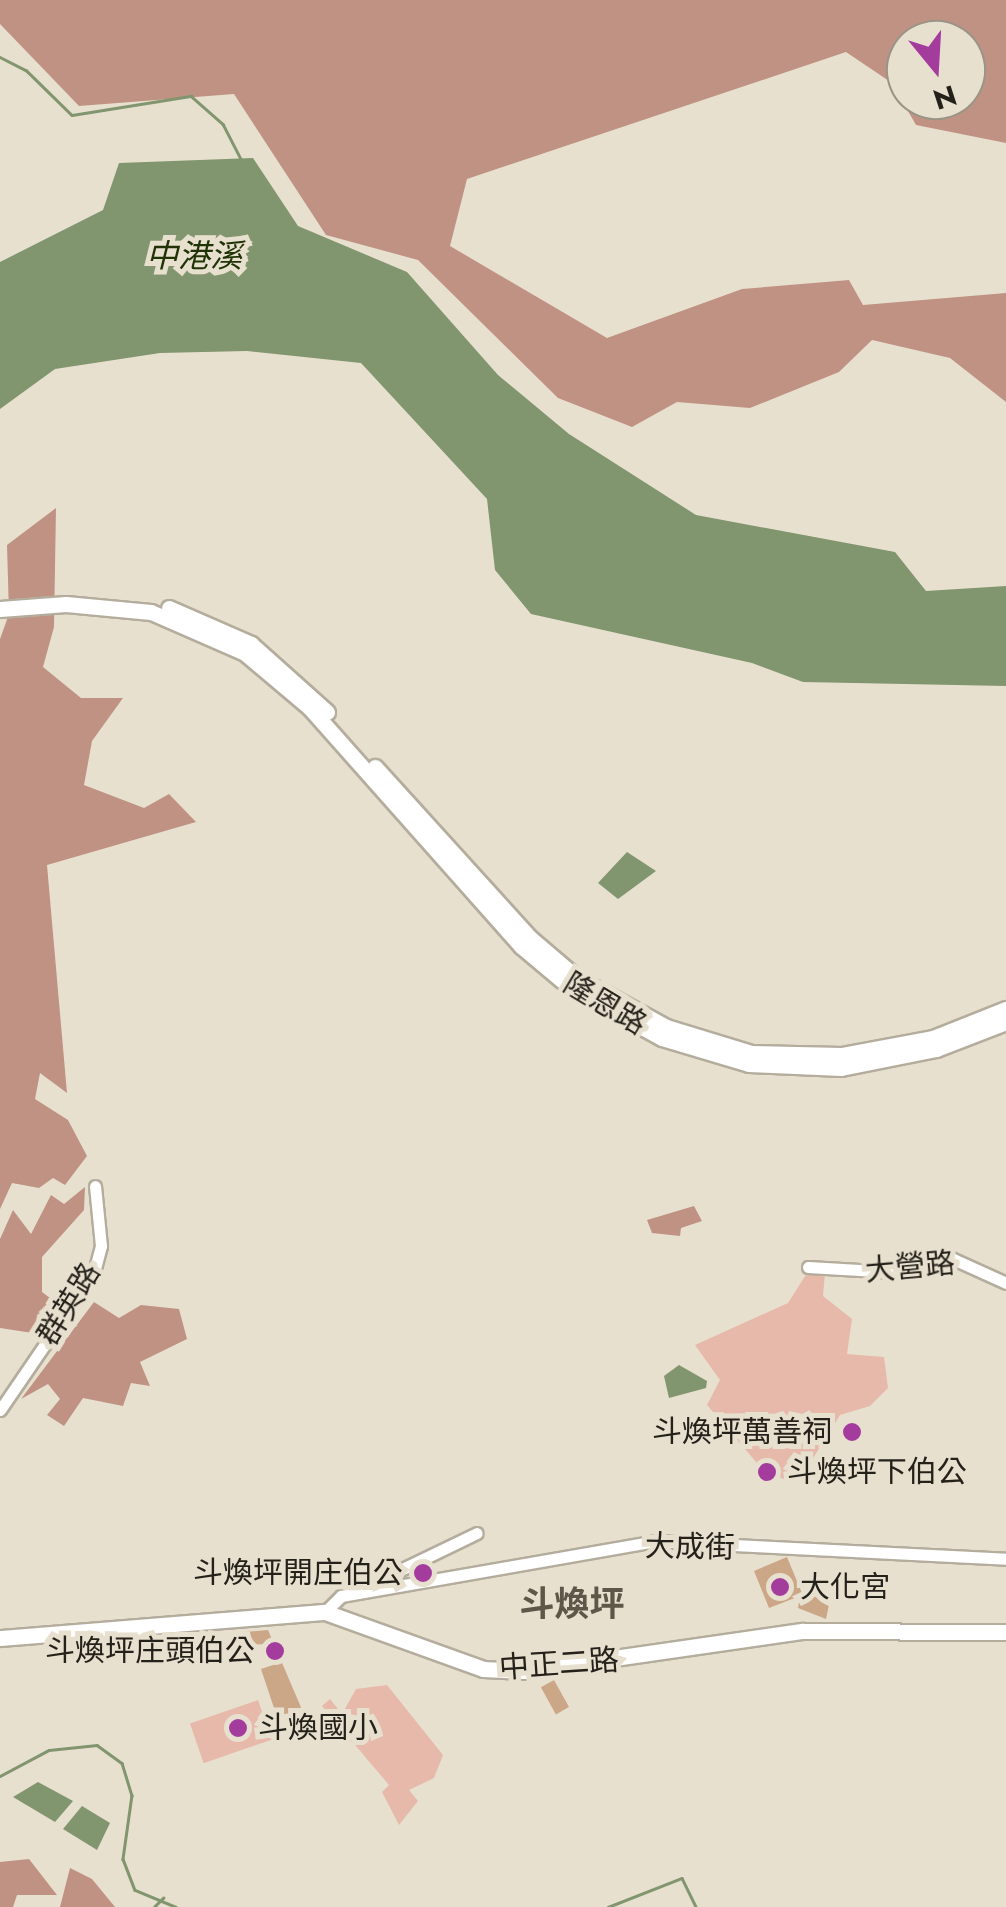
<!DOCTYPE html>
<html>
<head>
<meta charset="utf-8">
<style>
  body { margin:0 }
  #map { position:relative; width:1006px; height:1907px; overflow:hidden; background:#e8e0cf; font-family:Jost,"Noto Sans TC",sans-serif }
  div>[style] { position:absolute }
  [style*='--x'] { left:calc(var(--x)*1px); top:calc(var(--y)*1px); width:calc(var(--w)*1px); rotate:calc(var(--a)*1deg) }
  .green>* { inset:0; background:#e6b9ab; transform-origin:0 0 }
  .forest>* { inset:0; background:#c09283 }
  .water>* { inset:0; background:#81956e }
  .stream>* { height:2.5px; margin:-1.25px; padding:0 1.25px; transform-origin:1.25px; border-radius:1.25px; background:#81956e }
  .building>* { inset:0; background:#cba687; transform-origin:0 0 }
  .roads { filter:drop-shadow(2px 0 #b4ad9d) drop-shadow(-2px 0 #b4ad9d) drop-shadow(0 2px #b4ad9d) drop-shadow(0 -2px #b4ad9d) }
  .minor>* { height:11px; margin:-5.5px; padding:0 5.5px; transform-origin:5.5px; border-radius:5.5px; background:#fff }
  .major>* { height:15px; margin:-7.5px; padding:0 7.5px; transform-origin:7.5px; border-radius:7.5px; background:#fff }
  .dots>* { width:28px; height:28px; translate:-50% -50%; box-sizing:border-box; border:5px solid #e8e0cf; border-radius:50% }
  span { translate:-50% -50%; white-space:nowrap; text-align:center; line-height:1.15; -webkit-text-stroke:10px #e8e0cf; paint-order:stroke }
  .street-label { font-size:30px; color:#24211b }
  .poi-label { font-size:30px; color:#24211b }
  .right { translate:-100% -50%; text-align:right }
  .left { translate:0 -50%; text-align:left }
  .water-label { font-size:32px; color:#203306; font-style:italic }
  .quarter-label { font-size:35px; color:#5e5749; font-weight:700 }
  .north { position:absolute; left:886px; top:20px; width:100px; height:100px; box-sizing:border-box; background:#e8e0cf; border:2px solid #9a9487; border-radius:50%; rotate:162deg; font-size:28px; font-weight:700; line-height:40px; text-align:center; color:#24211b }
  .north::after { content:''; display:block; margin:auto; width:35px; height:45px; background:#a43c9e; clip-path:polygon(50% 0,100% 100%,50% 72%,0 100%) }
</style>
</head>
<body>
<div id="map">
  <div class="green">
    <i style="clip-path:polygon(809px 1270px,825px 1273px,823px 1296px,852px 1319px,847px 1354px,884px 1357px,888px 1388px,870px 1406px,840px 1415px,810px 1463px,783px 1479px,757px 1463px,707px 1405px,720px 1380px,695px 1345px,788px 1303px)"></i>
    <i style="clip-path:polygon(387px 1685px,443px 1755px,434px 1778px,409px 1790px,418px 1801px,399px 1825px,382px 1792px,389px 1785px,322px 1706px,330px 1699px,342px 1714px,356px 1689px)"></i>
    <i style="left:258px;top:1700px;width:42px;height:72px;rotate:71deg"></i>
  </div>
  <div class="forest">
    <i style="clip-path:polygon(evenodd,0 0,1006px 0,1006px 143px,916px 125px,892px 83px,846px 52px,467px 179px,450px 246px,607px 338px,742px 289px,849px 280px,863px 305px,1006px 293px,1006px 402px,950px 358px,872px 340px,839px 372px,750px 408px,677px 402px,632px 427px,558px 398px,418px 260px,326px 235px,234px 94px,79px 106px,0 24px,0 0,906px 40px,966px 40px,966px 100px,906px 100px,906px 40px)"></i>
    <i style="clip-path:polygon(56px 508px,54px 627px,43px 667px,81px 698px,123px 698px,92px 741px,84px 785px,144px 808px,169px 794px,196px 822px,47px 865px,67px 1093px,40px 1073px,35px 1099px,68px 1120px,87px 1156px,65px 1185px,53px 1178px,39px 1188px,12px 1183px,0 1209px,0 639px,9px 614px,7px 545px)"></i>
    <i style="clip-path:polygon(85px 1187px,84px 1210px,42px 1257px,42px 1292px,62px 1307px,39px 1334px,0 1328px,0 1239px,13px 1210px,31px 1234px,51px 1195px,64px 1204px)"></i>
    <i style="clip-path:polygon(694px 1206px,702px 1221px,681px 1228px,680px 1236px,652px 1233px,647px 1220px)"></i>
    <i style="clip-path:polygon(94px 1302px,119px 1318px,141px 1305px,179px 1309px,187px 1339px,140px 1362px,150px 1386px,131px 1383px,123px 1406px,83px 1398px,64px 1426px,47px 1415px,60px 1399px,48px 1384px,21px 1399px)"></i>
    <i style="clip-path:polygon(29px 1859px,57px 1895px,17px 1895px,13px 1907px,0 1907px,0 1862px)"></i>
    <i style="clip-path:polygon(70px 1868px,92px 1879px,115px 1907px,60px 1907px)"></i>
  </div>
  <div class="water">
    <i style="clip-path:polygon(253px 158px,298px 226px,407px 272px,498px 375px,569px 434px,696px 515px,895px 552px,926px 591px,1006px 586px,1006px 686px,803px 682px,752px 663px,531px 614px,495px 570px,487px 499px,361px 363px,247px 351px,160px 353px,55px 369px,0 409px,0 262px,103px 210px,119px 163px)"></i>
    <i style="clip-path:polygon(627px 852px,656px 871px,618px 899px,598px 883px)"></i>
    <i style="clip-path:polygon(679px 1365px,707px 1381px,706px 1388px,669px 1398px,664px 1376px)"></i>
    <i style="clip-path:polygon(38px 1782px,73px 1801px,55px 1822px,13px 1797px)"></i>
    <i style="clip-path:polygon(82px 1806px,110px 1823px,97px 1850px,63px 1829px)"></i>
  </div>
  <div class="stream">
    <i style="--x:0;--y:57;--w:29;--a:27"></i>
    <i style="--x:26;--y:70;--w:64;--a:44.4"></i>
    <i style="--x:72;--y:115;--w:121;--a:-9.1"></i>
    <i style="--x:191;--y:96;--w:43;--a:41.2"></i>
    <i style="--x:223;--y:124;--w:42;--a:62.8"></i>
    <i style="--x:0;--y:1776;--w:55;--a:-28"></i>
    <i style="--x:49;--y:1750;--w:48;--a:-5.9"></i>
    <i style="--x:97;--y:1745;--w:31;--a:36"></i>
    <i style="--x:122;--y:1763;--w:34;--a:73"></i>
    <i style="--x:132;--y:1795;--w:65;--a:98"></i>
    <i style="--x:123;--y:1859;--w:33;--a:69"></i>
    <i style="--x:135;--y:1890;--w:44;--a:22.5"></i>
    <i style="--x:154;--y:1907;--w:13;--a:-45"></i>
    <i style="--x:608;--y:1907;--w:79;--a:-21.4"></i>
    <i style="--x:682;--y:1878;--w:32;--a:64"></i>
  </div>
  <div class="building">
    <i style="clip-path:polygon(787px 1557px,804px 1598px,831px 1595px,826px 1619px,798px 1608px,800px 1596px,769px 1608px,754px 1571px)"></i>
    <i style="clip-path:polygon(268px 1630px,303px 1712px,278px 1720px,261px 1669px,273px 1665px,265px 1644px,236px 1646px,235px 1633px)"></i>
    <i style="left:554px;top:1680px;width:31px;height:15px;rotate:61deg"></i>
  </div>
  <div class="roads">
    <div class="minor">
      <i style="--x:808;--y:1267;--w:86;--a:3.3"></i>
      <i style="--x:894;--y:1272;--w:59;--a:-13.8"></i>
      <i style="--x:951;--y:1258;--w:60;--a:24.4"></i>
      <i style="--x:0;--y:1410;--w:167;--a:-55.7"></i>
      <i style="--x:94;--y:1272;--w:27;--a:-75"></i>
      <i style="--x:101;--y:1246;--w:60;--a:-95.7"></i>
      <i style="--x:392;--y:1574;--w:94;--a:-25.8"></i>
      <i style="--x:325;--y:1612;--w:23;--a:-45"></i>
      <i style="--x:341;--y:1596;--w:319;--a:-9.9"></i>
      <i style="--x:655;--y:1541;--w:351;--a:2.9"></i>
    </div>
    <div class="major">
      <i style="--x:169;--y:608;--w:90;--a:23.7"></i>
      <i style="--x:251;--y:644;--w:102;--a:41.8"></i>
      <i style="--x:0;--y:609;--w:66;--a:-4.3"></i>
      <i style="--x:66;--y:604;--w:85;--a:5.4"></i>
      <i style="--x:151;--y:612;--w:103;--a:23.6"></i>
      <i style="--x:245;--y:653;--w:84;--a:40.2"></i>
      <i style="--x:309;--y:707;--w:319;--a:48.4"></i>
      <i style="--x:521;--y:946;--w:65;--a:40"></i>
      <i style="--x:571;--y:988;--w:104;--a:28.8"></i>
      <i style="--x:662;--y:1038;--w:91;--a:16.6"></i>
      <i style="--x:749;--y:1064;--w:92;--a:2.5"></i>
      <i style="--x:841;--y:1068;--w:97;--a:-11.3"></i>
      <i style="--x:936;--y:1049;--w:75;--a:-21.1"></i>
      <i style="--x:375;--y:767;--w:231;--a:47.8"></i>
      <i style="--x:530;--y:938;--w:62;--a:40.4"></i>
      <i style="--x:577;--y:978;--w:102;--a:28.8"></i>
      <i style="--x:666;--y:1027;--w:89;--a:17"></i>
      <i style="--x:751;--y:1053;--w:90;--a:1.3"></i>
      <i style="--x:841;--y:1055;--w:94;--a:-10.5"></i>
      <i style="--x:933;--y:1038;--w:79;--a:-21.7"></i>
      <i style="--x:0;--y:1638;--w:326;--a:-4.6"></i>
      <i style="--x:325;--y:1612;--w:168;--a:19.8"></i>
      <i style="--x:483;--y:1669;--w:41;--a:2.8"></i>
      <i style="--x:524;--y:1671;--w:282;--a:-8.2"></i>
      <i style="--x:803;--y:1631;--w:203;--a:0.3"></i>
    </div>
  </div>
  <div class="dots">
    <i style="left:852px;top:1432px;background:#a43c9e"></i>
    <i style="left:767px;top:1472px;background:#a43c9e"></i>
    <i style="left:423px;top:1573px;background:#a43c9e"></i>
    <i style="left:780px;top:1587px;background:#a43c9e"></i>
    <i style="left:275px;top:1651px;background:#a43c9e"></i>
    <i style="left:238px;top:1728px;background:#a43c9e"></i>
  </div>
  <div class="street-label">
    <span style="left:605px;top:1004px;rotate:31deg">隆恩路</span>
    <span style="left:910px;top:1267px;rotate:-5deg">大營路</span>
    <span style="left:69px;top:1304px;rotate:-58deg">群英路</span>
    <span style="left:690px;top:1547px;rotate:1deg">大成街</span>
    <span style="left:559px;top:1664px;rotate:-4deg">中正二路</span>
  </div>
  <div class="poi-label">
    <span class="right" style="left:832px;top:1432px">斗煥坪萬善祠</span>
    <span class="left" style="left:787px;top:1472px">斗煥坪下伯公</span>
    <span class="right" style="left:403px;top:1573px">斗煥坪開庄伯公</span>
    <span class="left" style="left:800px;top:1587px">大化宮</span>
    <span class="right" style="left:255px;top:1651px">斗煥坪庄頭伯公</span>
    <span class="left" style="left:258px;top:1728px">斗煥國小</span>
  </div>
  <div class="water-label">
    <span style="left:194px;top:256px">中港溪</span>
  </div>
  <div class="quarter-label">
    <span style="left:572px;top:1604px">斗煥坪</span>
  </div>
  <div class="north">N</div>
</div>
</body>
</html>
